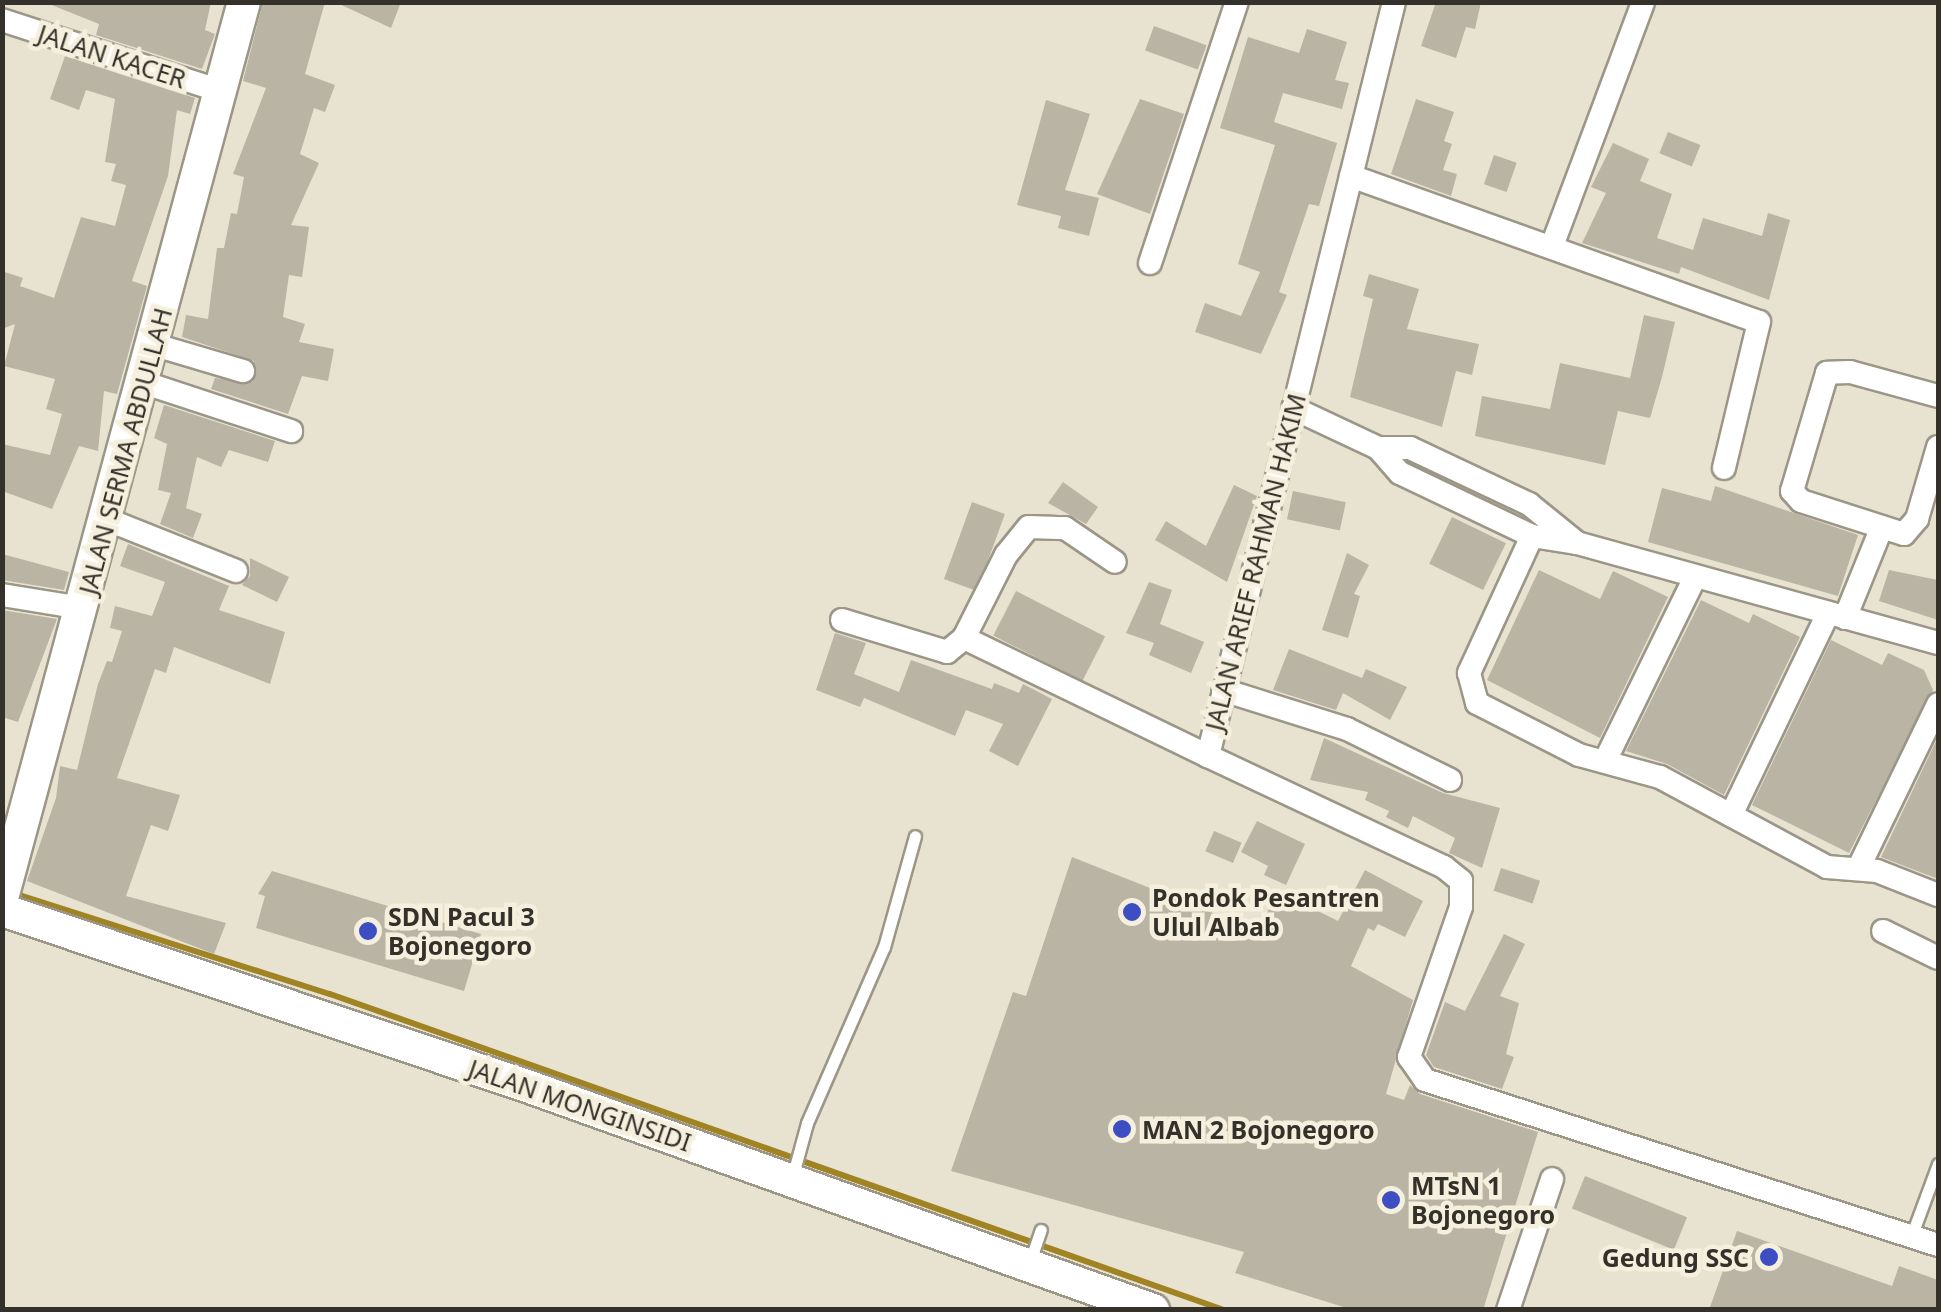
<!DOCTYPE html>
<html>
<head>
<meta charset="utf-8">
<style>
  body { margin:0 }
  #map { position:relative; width:1941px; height:1312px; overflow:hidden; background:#e8e2d1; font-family:"Noto Sans",sans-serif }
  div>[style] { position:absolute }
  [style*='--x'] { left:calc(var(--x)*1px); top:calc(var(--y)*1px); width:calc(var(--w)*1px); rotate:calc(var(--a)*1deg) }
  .stream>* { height:6px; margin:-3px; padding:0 3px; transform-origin:3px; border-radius:3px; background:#a08323 }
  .building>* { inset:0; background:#bab4a4; transform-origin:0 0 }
  .roads { filter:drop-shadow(2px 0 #9c9687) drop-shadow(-2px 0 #9c9687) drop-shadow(0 2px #9c9687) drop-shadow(0 -2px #9c9687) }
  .service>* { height:11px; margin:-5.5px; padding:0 5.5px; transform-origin:5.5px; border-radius:5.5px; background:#fff }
  .minor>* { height:22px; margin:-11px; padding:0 11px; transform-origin:11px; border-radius:11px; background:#fff }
  .secondary>* { height:32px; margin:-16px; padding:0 16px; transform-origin:16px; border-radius:16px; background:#fff }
  .dots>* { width:28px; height:28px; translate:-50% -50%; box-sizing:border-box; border:5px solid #f5efde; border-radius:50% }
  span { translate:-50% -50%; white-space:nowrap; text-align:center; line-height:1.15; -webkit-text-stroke:9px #f5efde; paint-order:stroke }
  .street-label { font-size:25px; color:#33312a }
  .poi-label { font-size:25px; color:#33312a; font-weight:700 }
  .left { translate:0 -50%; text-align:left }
  .right { translate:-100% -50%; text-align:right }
  .frame { position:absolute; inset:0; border:5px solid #33312a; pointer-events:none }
</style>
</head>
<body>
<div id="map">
  <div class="stream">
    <i style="--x:13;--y:893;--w:333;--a:17.7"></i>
    <i style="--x:330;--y:994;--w:948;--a:19.47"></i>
  </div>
  <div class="building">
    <i style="clip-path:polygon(44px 2px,211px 2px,205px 30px,215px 34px,202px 69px,96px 35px,99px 24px)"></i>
    <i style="clip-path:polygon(263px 2px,325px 2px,305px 74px,335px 85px,325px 112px,314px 108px,300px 154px,319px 163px,291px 225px,309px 227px,302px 277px,289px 275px,283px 317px,305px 324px,299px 342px,334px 349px,328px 381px,302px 376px,288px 414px,211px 389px,215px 378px,253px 382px,254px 361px,182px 337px,186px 315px,208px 319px,217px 248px,224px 248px,231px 213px,237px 214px,244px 177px,233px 174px,266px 88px,243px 81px)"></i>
    <i style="clip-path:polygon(335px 2px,401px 2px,391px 28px)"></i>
    <i style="clip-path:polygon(1436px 2px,1481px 2px,1475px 29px,1466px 27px,1456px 58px,1421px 46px)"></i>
    <i style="left:1154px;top:26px;width:56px;height:26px;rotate:20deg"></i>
    <i style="clip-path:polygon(1307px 29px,1347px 42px,1335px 80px,1349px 83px,1342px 109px,1283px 93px,1274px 122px,1337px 143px,1319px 206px,1309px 204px,1279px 292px,1287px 295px,1261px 354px,1195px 332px,1205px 303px,1241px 316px,1260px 272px,1238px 264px,1275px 145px,1220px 128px,1248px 37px,1299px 53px)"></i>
    <i style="clip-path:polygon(65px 56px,195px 98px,190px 114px,177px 110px,168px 176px,132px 281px,147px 286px,117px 394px,104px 391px,98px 451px,79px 446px,52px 509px,2px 491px,2px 444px,50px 455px,62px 414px,46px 409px,55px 379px,4px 366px,15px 324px,2px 329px,2px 271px,23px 278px,20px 286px,54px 298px,81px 217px,115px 226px,126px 185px,111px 181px,116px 164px,105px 162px,115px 99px,86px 90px,79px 110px,50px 99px)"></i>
    <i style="clip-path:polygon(1140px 99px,1184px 114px,1150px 214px,1097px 194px)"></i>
    <i style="clip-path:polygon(1416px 99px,1454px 112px,1444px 141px,1452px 144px,1443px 170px,1457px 174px,1451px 196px,1391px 174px)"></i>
    <i style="clip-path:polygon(1046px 100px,1090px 114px,1065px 190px,1099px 198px,1089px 236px,1058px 228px,1061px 216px,1017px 205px)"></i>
    <i style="left:1668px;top:132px;width:35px;height:23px;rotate:22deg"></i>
    <i style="clip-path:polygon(1613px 143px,1649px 159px,1640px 181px,1672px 194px,1657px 238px,1693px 250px,1703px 218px,1762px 236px,1768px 213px,1790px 220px,1769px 300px,1681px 267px,1679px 274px,1582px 243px,1606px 193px,1591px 187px)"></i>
    <i style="left:1494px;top:155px;width:24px;height:31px;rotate:19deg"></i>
    <i style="clip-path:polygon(1369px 274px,1419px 289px,1407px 329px,1479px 344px,1472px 375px,1456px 371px,1442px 427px,1350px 397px,1373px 299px,1363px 296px)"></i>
    <i style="clip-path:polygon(1644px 315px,1675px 322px,1662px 377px,1650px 418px,1618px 411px,1605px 465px,1475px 436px,1482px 396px,1550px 409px,1560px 363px,1630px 378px)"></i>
    <i style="clip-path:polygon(164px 405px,275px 441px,268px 462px,229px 450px,221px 467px,197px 457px,186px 508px,202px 514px,193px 538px,160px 524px,171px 493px,158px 490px,167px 444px,154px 438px)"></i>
    <i style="clip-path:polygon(1063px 482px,1098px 507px,1086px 524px,1048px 503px)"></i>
    <i style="clip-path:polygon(1234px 485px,1257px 496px,1227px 582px,1155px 540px,1166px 521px,1206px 546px)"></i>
    <i style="clip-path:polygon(1715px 486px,1858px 535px,1838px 596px,1648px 542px,1662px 488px,1711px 501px)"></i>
    <i style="left:1293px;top:491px;width:54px;height:29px;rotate:12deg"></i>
    <i style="left:972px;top:502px;width:35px;height:82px;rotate:20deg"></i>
    <i style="left:1452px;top:517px;width:60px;height:52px;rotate:26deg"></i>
    <i style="clip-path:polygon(128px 544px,229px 586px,219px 610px,285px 632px,270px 684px,174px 647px,166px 673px,155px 669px,117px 778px,180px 795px,168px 831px,151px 825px,126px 896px,226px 923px,214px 954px,27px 881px,56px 798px,60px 766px,77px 770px,98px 684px,107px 661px,112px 662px,122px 631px,110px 628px,115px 606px,152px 616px,165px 582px,120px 566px)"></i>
    <i style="clip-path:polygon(1347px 553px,1369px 565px,1354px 594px,1360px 596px,1348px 638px,1322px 630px)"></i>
    <i style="clip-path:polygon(2px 554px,69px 572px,64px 590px,2px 580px)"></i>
    <i style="clip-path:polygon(250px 558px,289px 577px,277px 602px,242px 585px,250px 576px)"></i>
    <i style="clip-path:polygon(1539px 570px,1600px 599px,1613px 571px,1668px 597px,1600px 738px,1487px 680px)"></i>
    <i style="clip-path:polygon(1889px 570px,1938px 580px,1938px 620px,1879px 601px)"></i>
    <i style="clip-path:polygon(1149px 582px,1172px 590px,1160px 624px,1204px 642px,1191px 673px,1149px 655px,1154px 643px,1126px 633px)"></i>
    <i style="left:1016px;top:591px;width:100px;height:50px;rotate:27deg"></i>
    <i style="clip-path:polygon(1701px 600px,1749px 623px,1753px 614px,1800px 637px,1724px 795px,1667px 764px,1626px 751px)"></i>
    <i style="clip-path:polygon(2px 610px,57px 619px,18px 722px,2px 717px)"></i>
    <i style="clip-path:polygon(835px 633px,866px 643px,854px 674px,899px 692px,911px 660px,992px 689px,994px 683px,1019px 693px,1023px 684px,1052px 699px,1018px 766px,989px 751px,1003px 724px,966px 710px,955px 736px,864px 698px,860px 707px,816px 690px)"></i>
    <i style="clip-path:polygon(1831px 640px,1882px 665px,1888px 653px,1924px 670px,1933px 690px,1849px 853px,1752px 805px)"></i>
    <i style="clip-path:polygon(1289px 649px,1362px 678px,1366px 669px,1407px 687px,1390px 720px,1343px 693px,1336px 710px,1273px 690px)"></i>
    <i style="clip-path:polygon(1938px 737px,1938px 879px,1881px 857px)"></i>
    <i style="clip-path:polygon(1324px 738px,1443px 793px,1500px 808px,1482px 868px,1449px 853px,1455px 838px,1413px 816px,1408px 828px,1386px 817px,1389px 811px,1365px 800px,1368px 792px,1310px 780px)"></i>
    <i style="clip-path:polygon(1257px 821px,1305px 844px,1286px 885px,1264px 875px,1268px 866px,1241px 852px)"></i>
    <i style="left:1214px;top:831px;width:30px;height:22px;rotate:23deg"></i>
    <i style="clip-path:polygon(1072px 857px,1258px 931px,1278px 891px,1338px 921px,1365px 870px,1423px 901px,1405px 937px,1378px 924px,1374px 931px,1368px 928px,1351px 966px,1413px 1000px,1386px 1094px,1404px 1100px,1410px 1085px,1420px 1094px,1538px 1132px,1483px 1310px,1353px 1310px,1235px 1273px,1244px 1252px,951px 1171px,1013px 992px,1026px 996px)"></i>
    <i style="left:1501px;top:868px;width:41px;height:24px;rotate:18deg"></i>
    <i style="clip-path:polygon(272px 871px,481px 934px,464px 991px,256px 928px,265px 896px,258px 894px)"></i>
    <i style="clip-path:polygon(1504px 934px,1525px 944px,1500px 996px,1519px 1003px,1506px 1054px,1514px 1057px,1502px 1089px,1434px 1067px,1426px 1055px,1445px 1002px,1465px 1011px)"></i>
    <i style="left:1585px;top:1176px;width:110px;height:35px;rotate:22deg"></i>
    <i style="clip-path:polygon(1737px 1231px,1892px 1286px,1899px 1266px,1938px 1280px,1938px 1310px,1709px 1310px)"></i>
  </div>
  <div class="roads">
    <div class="service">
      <i style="--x:792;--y:1178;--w:57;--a:-74.7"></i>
      <i style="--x:807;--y:1123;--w:192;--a:-66.4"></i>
      <i style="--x:884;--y:947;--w:115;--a:-74.4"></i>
      <i style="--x:1911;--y:1237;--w:78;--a:-69.7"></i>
      <i style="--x:1029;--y:1264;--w:36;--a:-71"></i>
    </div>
    <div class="minor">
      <i style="--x:1394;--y:2;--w:777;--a:103.86"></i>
      <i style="--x:1208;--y:756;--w:261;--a:25.2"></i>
      <i style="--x:1444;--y:867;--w:22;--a:39"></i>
      <i style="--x:1461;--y:881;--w:26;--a:90"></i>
      <i style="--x:1461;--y:907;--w:159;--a:109.1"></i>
      <i style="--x:1409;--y:1057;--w:28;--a:55"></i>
      <i style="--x:1425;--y:1080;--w:539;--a:17.83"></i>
      <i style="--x:2;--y:20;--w:230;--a:18"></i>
      <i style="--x:1351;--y:176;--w:433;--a:19.7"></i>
      <i style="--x:1759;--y:322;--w:150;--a:103.5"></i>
      <i style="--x:1552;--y:246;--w:259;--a:-69.5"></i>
      <i style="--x:1150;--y:263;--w:275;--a:-71.6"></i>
      <i style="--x:155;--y:345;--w:92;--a:16.5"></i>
      <i style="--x:145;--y:383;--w:154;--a:18.2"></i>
      <i style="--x:1938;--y:396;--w:91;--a:-164.7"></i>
      <i style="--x:1850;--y:372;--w:23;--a:178"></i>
      <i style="--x:1827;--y:373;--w:123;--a:106.5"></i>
      <i style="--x:1792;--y:491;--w:13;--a:48"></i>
      <i style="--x:1801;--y:501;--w:108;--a:17.8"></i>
      <i style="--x:1904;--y:534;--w:20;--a:-49"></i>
      <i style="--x:1917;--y:519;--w:75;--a:-73.7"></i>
      <i style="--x:1293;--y:408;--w:94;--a:25.2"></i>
      <i style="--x:1378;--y:448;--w:32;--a:0"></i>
      <i style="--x:1410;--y:448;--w:132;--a:25.2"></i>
      <i style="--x:1529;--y:504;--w:62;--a:39.1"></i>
      <i style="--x:1378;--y:448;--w:33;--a:49"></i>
      <i style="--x:1400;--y:473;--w:146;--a:25.5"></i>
      <i style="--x:1532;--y:536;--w:46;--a:8.8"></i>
      <i style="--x:1577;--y:543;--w:375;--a:15.5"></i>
      <i style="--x:106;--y:519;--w:140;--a:21.8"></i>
      <i style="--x:1532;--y:536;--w:151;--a:114.7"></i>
      <i style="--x:1469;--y:673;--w:31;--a:75"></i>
      <i style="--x:1477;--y:703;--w:114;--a:27"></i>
      <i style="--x:1579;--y:755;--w:84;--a:15.2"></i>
      <i style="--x:1660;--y:777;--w:190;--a:28.3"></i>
      <i style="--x:1827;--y:867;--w:50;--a:4.6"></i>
      <i style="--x:1877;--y:871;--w:66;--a:21.5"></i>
      <i style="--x:2;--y:595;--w:80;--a:9.3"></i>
      <i style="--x:1845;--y:618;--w:98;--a:-67.9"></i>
      <i style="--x:842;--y:620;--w:110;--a:16.9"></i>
      <i style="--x:947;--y:652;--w:22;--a:-39"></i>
      <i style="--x:964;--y:638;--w:93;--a:-63.2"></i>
      <i style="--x:1006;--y:555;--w:36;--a:-51"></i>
      <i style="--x:1029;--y:527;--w:36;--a:2"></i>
      <i style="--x:1065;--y:528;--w:60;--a:34.2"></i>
      <i style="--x:964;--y:638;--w:271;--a:25.8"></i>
      <i style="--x:1223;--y:690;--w:130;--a:17.5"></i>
      <i style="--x:1347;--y:729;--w:115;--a:26.3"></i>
      <i style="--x:1605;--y:761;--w:205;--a:-63.9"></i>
      <i style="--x:1731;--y:815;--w:224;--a:-64.3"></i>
      <i style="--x:1859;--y:867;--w:181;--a:-64.1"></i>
      <i style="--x:1883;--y:931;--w:61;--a:26.1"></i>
      <i style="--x:1508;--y:1310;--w:138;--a:-71.4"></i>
    </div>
    <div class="secondary">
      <i style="--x:2;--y:898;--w:928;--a:-74.89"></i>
      <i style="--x:2;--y:910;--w:554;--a:18.53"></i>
      <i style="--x:527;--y:1086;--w:665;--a:19.69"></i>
    </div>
  </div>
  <div class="dots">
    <i style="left:1132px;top:912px;background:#3c4ec1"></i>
    <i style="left:368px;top:931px;background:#3c4ec1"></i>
    <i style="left:1122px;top:1129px;background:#3c4ec1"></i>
    <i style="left:1391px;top:1200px;background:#3c4ec1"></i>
    <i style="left:1769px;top:1257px;background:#3c4ec1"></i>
  </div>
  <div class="street-label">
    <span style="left:112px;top:56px;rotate:18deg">JALAN KACER</span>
    <span style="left:125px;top:451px;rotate:-75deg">JALAN SERMA ABDULLAH</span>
    <span style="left:1255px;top:562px;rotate:-76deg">JALAN ARIEF RAHMAN HAKIM</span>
    <span style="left:580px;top:1105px;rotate:19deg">JALAN MONGINSIDI</span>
  </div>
  <div class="poi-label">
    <span class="left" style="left:1152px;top:912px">Pondok Pesantren<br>Ulul Albab</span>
    <span class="left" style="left:388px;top:931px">SDN Pacul 3<br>Bojonegoro</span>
    <span class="left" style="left:1142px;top:1129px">MAN 2 Bojonegoro</span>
    <span class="left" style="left:1411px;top:1200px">MTsN 1<br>Bojonegoro</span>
    <span class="right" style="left:1749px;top:1257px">Gedung SSC</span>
  </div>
  <div class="frame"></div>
</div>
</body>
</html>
